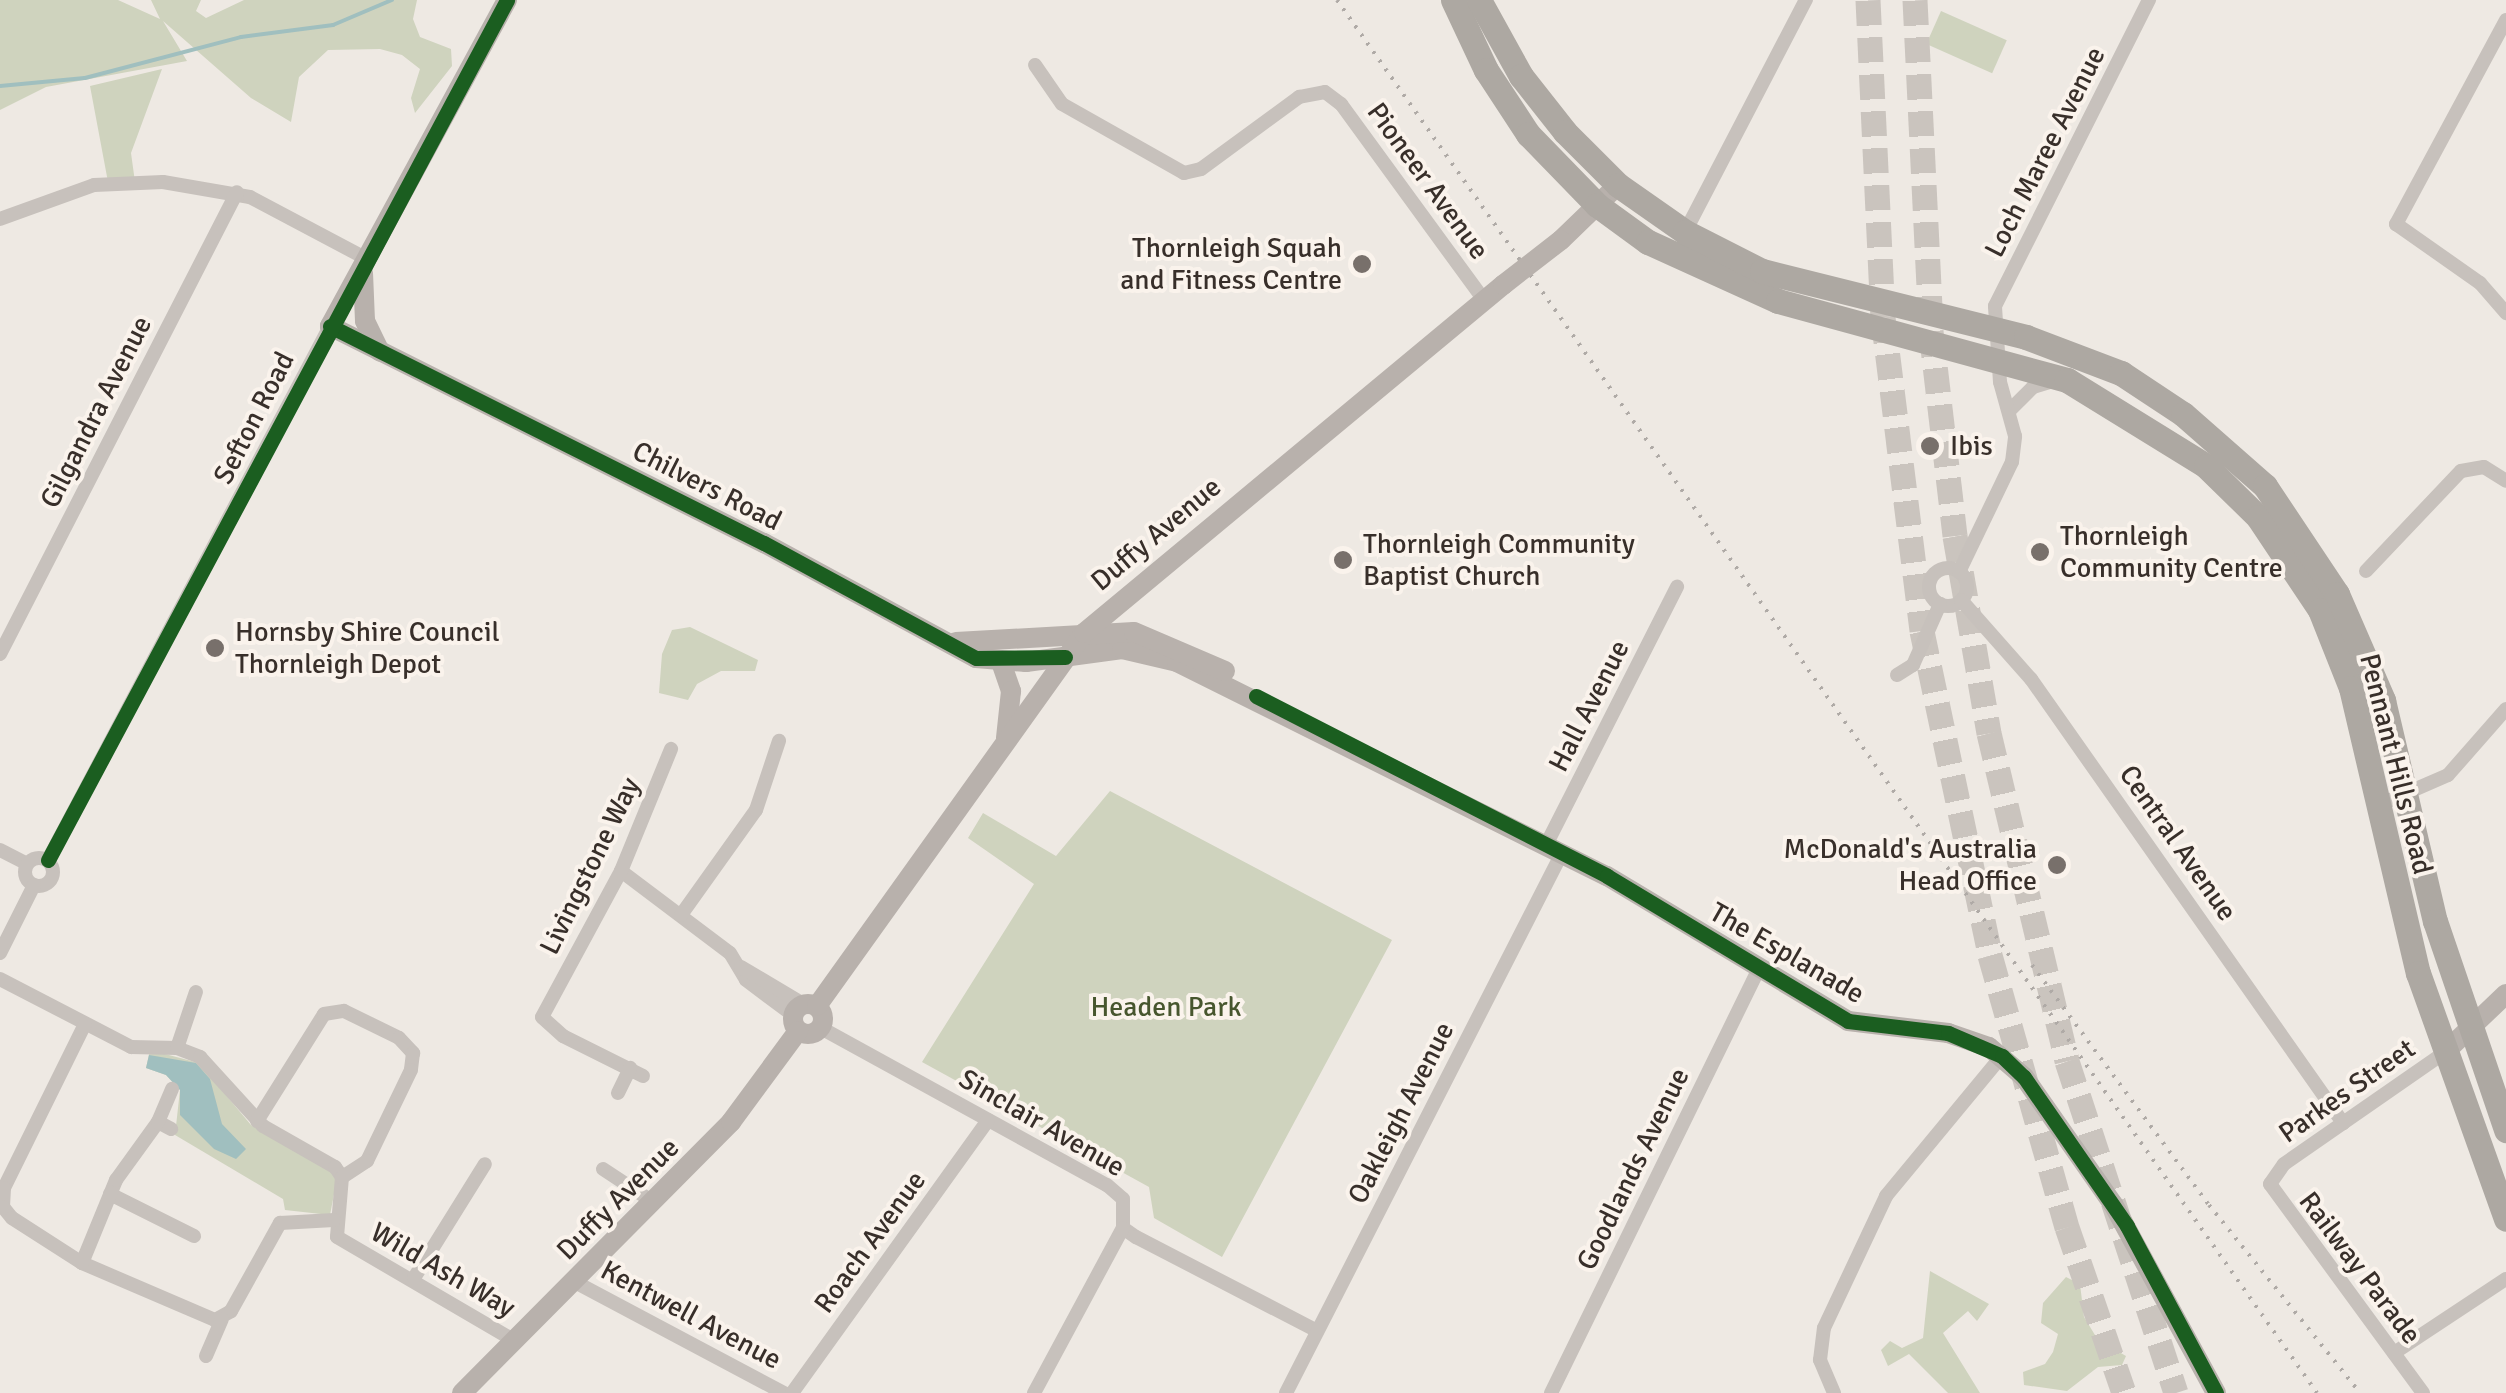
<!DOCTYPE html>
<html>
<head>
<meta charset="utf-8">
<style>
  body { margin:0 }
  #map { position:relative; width:2506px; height:1393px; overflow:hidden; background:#eee9e3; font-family:Signika,sans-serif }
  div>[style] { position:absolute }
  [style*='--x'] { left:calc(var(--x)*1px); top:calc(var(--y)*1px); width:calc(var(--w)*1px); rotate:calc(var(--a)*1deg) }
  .green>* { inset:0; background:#cfd3be; transform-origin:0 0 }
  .water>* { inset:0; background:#a0bfbf }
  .stream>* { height:4px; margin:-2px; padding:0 2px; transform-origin:2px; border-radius:2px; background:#a0bfbf }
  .highway-tunnel>* { height:25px; margin-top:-12.5px; transform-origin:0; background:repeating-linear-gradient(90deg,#cac4be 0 25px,transparent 0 37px) }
  .street>* { height:14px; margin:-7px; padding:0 7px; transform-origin:7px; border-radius:7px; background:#c7c1bc }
  .street>.ring { margin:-7px; padding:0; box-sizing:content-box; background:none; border:14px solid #c7c1bc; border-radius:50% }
  .secondary>* { height:20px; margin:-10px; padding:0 10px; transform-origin:10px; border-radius:10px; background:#b8b1ac }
  .secondary>.ring { margin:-10px; padding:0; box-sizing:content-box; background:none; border:20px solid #b8b1ac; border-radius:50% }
  .highway>* { height:25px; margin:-12.5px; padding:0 12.5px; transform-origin:12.5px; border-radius:12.5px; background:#ada8a2 }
  .rail>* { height:4px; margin-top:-2px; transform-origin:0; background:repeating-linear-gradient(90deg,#afaaa6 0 2.5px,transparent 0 10.5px) }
  .secondary-bridge>* { height:20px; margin:-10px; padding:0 10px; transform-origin:10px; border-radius:10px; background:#b8b1ac }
  .cycleway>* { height:15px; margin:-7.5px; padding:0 7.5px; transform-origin:7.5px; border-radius:7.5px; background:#1b5e20 }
  .dots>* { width:28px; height:28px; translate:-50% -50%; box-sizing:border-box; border:5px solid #faf3ec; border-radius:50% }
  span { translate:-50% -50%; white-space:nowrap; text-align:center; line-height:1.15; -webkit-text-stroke:8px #faf3ec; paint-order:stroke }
  .street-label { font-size:28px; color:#382f2a }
  .poi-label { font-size:28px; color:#382f2a }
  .right { translate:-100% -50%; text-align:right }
  .left { translate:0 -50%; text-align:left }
  .park-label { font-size:28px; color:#47562e }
</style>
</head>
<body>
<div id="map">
  <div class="green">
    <i style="clip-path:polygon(0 0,118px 0,160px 19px,151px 0,201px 0,196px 11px,206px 18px,244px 0,417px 0,413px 19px,420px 37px,451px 49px,452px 66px,415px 113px,411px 98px,420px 69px,402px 55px,380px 49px,328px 50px,299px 77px,291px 122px,251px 98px,163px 21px,187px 61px,46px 87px,0 110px)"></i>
    <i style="left:1941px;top:11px;width:72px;height:36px;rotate:24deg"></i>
    <i style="clip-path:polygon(162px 69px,131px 153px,135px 182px,108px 182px,90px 86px)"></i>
    <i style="clip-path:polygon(690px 627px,758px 660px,755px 671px,721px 671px,697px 684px,688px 700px,659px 693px,662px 654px,672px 630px)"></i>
    <i style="clip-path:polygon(1110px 791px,1392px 940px,1222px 1257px,1154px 1218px,1149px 1187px,922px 1062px,1034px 884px,968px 838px,983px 813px,1056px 856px)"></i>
    <i style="clip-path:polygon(150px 1050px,199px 1063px,251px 1125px,338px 1173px,330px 1215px,285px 1210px,283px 1199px,175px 1135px,180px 1090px,166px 1075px,146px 1068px)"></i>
    <i style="clip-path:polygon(1930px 1271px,1989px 1304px,1977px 1321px,1968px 1311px,1943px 1333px,1980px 1393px,1948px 1393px,1909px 1354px,1888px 1366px,1881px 1350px,1890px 1341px,1902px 1348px,1923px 1338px)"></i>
    <i style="clip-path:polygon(2066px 1277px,2080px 1284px,2084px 1317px,2098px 1340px,2126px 1356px,2122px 1365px,2098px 1367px,2067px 1391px,2024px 1385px,2023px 1372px,2045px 1364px,2053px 1352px,2058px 1334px,2041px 1323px,2043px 1303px)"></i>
  </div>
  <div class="water">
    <i style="clip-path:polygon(149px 1055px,196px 1063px,210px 1079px,222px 1124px,246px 1149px,236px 1159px,214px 1149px,180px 1115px,180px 1090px,166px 1075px,146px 1068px)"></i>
  </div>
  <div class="stream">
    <i style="--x:0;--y:86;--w:85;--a:-5.4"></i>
    <i style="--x:85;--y:78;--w:161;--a:-14.7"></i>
    <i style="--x:241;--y:37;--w:93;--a:-7.4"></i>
    <i style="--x:333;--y:25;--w:64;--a:-23"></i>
  </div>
  <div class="highway-tunnel">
    <i style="--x:1868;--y:0;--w:317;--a:87.3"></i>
    <i style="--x:1883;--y:317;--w:316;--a:82.9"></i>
    <i style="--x:1922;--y:631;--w:331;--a:78.1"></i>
    <i style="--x:1990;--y:955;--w:283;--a:74.2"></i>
    <i style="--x:2067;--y:1227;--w:176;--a:71"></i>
    <i style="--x:1915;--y:0;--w:331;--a:87.2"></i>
    <i style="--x:1931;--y:331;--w:206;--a:83.3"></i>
    <i style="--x:1955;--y:536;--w:200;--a:80.2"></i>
    <i style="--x:1989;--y:733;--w:337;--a:76.6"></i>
    <i style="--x:2067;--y:1061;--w:349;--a:71.8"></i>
  </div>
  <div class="street">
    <i style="--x:2506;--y:20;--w:232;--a:118.3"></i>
    <i style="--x:2396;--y:224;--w:103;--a:35.1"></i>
    <i style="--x:2480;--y:283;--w:40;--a:49"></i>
    <i style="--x:1035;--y:65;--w:47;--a:55.3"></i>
    <i style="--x:1062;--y:104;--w:140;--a:29.5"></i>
    <i style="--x:1184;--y:173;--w:17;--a:-13"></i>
    <i style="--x:1201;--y:169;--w:122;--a:-36.3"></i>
    <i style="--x:1299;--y:97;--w:26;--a:-11"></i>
    <i style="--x:1325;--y:92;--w:20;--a:37"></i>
    <i style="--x:1341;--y:104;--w:241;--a:53.9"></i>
    <i style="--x:0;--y:219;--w:100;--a:-19.9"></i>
    <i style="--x:94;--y:185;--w:69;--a:-2.5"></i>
    <i style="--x:163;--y:182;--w:88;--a:9.8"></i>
    <i style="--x:250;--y:197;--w:130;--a:27.9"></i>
    <i style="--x:1685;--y:232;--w:262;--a:-62.5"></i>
    <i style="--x:2011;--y:409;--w:31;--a:-45"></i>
    <i style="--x:2033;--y:387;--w:24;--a:-17"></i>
    <i class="ring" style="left:1929px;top:568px;width:24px;height:24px"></i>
    <i style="--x:2366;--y:571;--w:138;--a:-46.5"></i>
    <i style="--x:2461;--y:471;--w:23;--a:-10"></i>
    <i style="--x:2484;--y:467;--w:26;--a:32"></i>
    <i style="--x:1959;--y:572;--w:122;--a:-64.3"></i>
    <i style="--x:2012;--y:462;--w:26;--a:-83"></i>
    <i style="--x:2015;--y:436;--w:56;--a:-105.5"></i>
    <i style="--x:2000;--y:382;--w:76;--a:-93.8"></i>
    <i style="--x:1995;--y:306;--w:343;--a:-63.3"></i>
    <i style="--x:1961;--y:600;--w:106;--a:48.5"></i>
    <i style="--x:2031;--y:679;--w:543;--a:54.9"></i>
    <i style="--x:0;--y:654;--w:519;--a:-62.84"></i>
    <i style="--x:1897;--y:675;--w:19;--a:-32"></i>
    <i style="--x:1913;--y:665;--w:67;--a:-66.1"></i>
    <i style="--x:2379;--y:805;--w:75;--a:-23.5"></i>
    <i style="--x:2448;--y:775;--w:88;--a:-48.7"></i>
    <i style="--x:1545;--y:847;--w:292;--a:-63.1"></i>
    <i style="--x:0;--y:850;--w:30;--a:27"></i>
    <i class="ring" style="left:25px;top:858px;width:14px;height:14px"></i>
    <i style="--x:48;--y:860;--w:604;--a:-62.16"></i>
    <i style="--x:621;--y:871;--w:136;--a:37"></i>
    <i style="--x:730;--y:953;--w:31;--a:59"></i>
    <i style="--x:746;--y:980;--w:59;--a:36.7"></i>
    <i style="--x:681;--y:915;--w:129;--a:-54.5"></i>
    <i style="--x:756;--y:810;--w:73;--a:-71.6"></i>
    <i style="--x:0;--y:953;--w:76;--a:-63.4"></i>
    <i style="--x:741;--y:967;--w:72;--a:30.8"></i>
    <i style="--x:0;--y:979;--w:148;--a:27.4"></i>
    <i style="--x:131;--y:1047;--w:46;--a:1.2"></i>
    <i style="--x:177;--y:1048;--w:25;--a:21"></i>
    <i style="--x:200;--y:1057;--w:93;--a:47.6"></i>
    <i style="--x:263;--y:1126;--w:83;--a:29.7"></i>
    <i style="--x:335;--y:1167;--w:12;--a:55"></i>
    <i style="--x:342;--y:1177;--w:60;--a:94.8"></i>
    <i style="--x:337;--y:1237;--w:206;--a:30.3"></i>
    <i style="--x:85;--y:1024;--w:183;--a:116.3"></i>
    <i style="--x:4;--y:1188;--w:19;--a:93"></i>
    <i style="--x:3;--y:1207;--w:14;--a:51"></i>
    <i style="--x:12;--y:1218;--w:83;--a:32.7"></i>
    <i style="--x:82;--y:1263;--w:145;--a:23.2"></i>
    <i style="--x:215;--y:1320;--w:18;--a:-29"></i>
    <i style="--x:231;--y:1311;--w:101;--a:-60.9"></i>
    <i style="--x:280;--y:1223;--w:54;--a:-3.2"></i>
    <i style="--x:821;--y:1028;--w:326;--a:28.8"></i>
    <i style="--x:1107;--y:1185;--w:21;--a:41"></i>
    <i style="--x:1123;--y:1199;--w:29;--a:90"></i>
    <i style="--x:1123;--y:1228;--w:16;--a:35"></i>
    <i style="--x:1136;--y:1237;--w:204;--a:27.4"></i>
    <i style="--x:177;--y:1048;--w:59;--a:-71.3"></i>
    <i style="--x:643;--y:1076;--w:89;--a:-153.4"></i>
    <i style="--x:563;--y:1036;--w:28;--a:-138"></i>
    <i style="--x:542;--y:1017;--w:166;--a:-61.6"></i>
    <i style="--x:621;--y:871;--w:132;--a:-67.7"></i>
    <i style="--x:618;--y:1093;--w:28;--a:-64"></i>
    <i style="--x:257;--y:1121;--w:126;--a:-57.9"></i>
    <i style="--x:324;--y:1014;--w:20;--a:-9"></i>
    <i style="--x:344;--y:1011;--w:61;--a:26.1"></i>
    <i style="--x:399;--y:1038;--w:21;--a:47"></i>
    <i style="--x:413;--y:1053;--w:17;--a:97"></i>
    <i style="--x:411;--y:1070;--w:101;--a:115.8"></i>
    <i style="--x:367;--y:1161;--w:30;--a:147"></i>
    <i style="--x:158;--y:1122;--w:15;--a:28"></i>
    <i style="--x:603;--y:1169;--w:60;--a:33.4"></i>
    <i style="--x:110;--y:1194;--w:94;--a:26.6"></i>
    <i style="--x:82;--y:1263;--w:90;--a:-67.7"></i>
    <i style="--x:116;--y:1180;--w:72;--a:-54.1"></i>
    <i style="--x:158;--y:1122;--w:36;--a:-67"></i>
    <i style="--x:414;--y:1278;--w:134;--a:-58.1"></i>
    <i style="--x:575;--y:1282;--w:237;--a:28"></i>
    <i style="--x:2394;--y:1353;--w:134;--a:-33.5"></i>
    <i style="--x:206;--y:1356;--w:40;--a:-66.6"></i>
    <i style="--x:792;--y:1393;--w:336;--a:-54.3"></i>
    <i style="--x:1034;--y:1393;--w:187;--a:-61.7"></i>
    <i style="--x:1286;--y:1393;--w:604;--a:-62.93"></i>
    <i style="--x:1551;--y:1393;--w:475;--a:-63.9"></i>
    <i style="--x:1834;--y:1393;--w:36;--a:-113"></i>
    <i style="--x:1820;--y:1360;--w:32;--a:-83"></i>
    <i style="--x:1824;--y:1328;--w:146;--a:-64.8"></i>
    <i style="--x:1886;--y:1196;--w:182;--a:-50.4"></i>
    <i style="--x:2423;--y:1393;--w:259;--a:-126.2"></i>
    <i style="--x:2270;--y:1184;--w:24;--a:-55"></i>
    <i style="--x:2284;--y:1164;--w:196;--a:-34.8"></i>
  </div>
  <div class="secondary">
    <i style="--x:507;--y:0;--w:371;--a:118.5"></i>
    <i style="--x:330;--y:326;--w:485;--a:26.6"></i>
    <i style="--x:764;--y:543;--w:241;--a:28.5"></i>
    <i style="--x:976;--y:658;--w:50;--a:4.6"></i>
    <i style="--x:1026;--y:662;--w:97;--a:-7.7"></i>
    <i style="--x:1122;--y:649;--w:57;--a:13.3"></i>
    <i style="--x:1177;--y:662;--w:480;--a:26.5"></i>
    <i style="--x:1607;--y:876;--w:281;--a:31"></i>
    <i style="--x:1848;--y:1021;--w:101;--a:6.8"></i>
    <i style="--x:1948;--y:1033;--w:43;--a:18.9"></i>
    <i style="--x:1989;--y:1047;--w:46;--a:40.6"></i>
    <i style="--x:2024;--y:1077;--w:155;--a:55"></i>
    <i style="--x:2113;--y:1204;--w:215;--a:61.4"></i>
    <i style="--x:1561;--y:240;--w:79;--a:-44"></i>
    <i style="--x:363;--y:273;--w:48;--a:87.6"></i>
    <i style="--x:365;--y:321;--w:34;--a:64"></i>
    <i style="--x:956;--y:642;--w:178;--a:-3.2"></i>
    <i style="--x:1134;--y:632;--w:99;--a:23.2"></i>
    <i style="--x:1001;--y:662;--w:31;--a:71"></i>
    <i style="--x:1011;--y:691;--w:47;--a:96.1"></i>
    <i class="ring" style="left:793px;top:1004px;width:10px;height:10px"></i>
    <i style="--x:817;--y:1006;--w:459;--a:-54.4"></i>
    <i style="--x:1084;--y:633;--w:545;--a:-39.71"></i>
    <i style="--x:2445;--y:1052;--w:84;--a:-43.6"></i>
    <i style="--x:462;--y:1393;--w:382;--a:-45.2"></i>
    <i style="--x:731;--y:1122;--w:113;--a:-53.6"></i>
  </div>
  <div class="highway">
    <i style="--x:1453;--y:0;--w:77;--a:64.8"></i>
    <i style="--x:1486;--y:70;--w:77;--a:56.7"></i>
    <i style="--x:1528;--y:134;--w:99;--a:45.8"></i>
    <i style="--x:1597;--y:205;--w:63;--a:36"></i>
    <i style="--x:1648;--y:242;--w:143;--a:24.4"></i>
    <i style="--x:1778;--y:301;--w:300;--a:15.3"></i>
    <i style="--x:2067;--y:380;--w:163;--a:31.7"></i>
    <i style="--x:2206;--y:466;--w:73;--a:44.4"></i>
    <i style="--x:2258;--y:517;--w:112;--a:56.3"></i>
    <i style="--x:2320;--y:610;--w:84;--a:68.3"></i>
    <i style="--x:2351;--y:688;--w:293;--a:76.8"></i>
    <i style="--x:2418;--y:973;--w:261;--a:70.3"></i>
    <i style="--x:1479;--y:0;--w:87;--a:61.1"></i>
    <i style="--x:1521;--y:76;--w:71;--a:51.8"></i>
    <i style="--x:1565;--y:132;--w:75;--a:45"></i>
    <i style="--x:1618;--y:185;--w:82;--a:35"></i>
    <i style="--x:1685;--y:232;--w:86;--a:26.9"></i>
    <i style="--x:1762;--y:271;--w:272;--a:14"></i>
    <i style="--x:2026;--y:337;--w:102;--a:20.8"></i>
    <i style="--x:2121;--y:373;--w:74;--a:33.5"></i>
    <i style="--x:2183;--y:414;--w:109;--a:41.3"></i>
    <i style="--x:2265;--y:486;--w:130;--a:56.3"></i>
    <i style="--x:2337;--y:594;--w:116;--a:66.5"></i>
    <i style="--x:2383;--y:700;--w:227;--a:76.8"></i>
    <i style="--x:2435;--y:921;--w:221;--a:71.2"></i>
  </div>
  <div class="rail">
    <i style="--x:1337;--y:0;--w:1703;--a:54.87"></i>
    <i style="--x:2032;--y:965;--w:298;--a:53.6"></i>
    <i style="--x:2209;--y:1205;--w:241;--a:51.2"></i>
  </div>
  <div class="secondary-bridge">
    <i style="--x:1503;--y:285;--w:73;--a:-37.8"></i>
  </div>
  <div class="cycleway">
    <i style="--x:330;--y:326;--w:485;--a:26.6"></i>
    <i style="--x:764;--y:543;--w:241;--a:28.5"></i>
    <i style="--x:976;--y:658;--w:89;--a:-0.6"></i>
    <i style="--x:1256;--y:696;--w:394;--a:27.1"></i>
    <i style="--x:1607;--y:876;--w:281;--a:31"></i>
    <i style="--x:1848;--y:1021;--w:101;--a:6.8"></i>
    <i style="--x:1948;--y:1033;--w:59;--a:23.1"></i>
    <i style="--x:2002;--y:1056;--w:30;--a:44"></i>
    <i style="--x:2024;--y:1077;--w:181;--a:55.3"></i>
    <i style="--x:2127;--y:1226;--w:189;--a:61.9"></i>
    <i style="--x:48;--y:860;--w:975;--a:-61.91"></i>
  </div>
  <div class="dots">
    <i style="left:1362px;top:264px;background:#78706b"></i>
    <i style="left:1930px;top:446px;background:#78706b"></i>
    <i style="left:2040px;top:552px;background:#78706b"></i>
    <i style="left:1343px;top:560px;background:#78706b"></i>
    <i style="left:215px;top:648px;background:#78706b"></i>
    <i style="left:2057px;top:865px;background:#78706b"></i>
  </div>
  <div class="street-label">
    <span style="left:2045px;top:152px;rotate:-63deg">Loch Maree Avenue</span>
    <span style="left:1428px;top:181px;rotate:54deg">Pioneer Avenue</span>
    <span style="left:96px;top:412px;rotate:-63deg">Gilgandra Avenue</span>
    <span style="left:254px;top:418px;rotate:-63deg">Sefton Road</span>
    <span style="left:707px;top:486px;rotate:27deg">Chilvers Road</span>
    <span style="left:1156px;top:534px;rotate:-40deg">Duffy Avenue</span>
    <span style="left:1589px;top:706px;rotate:-63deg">Hall Avenue</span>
    <span style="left:2396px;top:764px;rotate:76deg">Pennant Hills Road</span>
    <span style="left:2178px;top:843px;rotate:55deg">Central Avenue</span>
    <span style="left:590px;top:866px;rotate:-64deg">Livingstone Way</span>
    <span style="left:1787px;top:953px;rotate:30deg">The Esplanade</span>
    <span style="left:2347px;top:1091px;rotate:-35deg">Parkes Street</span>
    <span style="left:1401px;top:1113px;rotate:-63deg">Oakleigh Avenue</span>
    <span style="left:1042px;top:1123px;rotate:30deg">Sinclair Avenue</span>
    <span style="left:1633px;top:1169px;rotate:-64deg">Goodlands Avenue</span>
    <span style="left:618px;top:1199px;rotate:-45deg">Duffy Avenue</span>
    <span style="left:870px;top:1242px;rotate:-54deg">Roach Avenue</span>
    <span style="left:2360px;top:1268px;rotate:53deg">Railway Parade</span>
    <span style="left:443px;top:1270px;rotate:30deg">Wild Ash Way</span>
    <span style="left:691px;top:1315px;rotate:28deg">Kentwell Avenue</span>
  </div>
  <div class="poi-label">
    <span class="right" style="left:1342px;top:264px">Thornleigh Squah<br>and Fitness Centre</span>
    <span class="left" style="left:1950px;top:446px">Ibis</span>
    <span class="left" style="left:2060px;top:552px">Thornleigh<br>Community Centre</span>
    <span class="left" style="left:1363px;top:560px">Thornleigh Community<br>Baptist Church</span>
    <span class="left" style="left:235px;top:648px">Hornsby Shire Council<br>Thornleigh Depot</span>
    <span class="right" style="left:2037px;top:865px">McDonald's Australia<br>Head Office</span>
  </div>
  <div class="park-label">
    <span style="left:1166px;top:1007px">Headen Park</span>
  </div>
</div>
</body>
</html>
